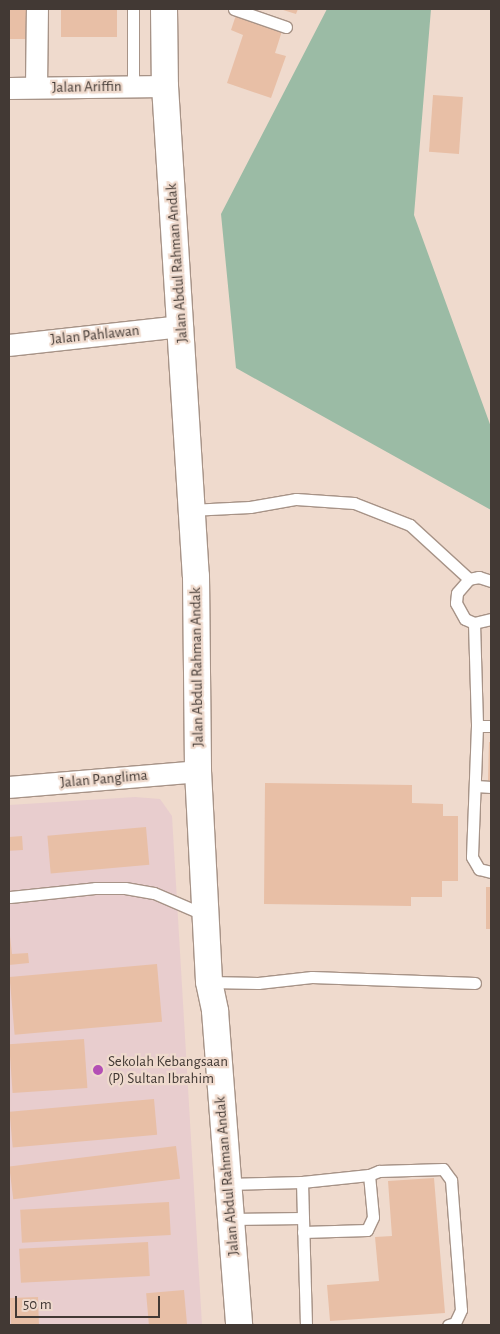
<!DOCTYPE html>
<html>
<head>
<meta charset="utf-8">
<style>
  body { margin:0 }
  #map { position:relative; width:500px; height:1334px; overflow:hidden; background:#efdacd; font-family:"Alegreya Sans",sans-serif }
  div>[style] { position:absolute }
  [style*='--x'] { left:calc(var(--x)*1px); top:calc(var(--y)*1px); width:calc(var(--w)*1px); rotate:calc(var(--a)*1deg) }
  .industrial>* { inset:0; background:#e8cdce }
  .green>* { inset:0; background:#9bbba5 }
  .building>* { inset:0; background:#e8bfa6; transform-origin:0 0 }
  .roads { filter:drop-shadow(1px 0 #a79387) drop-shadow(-1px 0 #a79387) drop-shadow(0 1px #a79387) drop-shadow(0 -1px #a79387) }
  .service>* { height:11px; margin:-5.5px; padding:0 5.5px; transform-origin:5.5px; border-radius:5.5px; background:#fff }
  .minor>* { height:21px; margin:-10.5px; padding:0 10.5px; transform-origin:10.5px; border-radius:10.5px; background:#fff }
  .tertiary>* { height:26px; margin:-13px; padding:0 13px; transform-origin:13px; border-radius:13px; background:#fff }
  .dots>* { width:14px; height:14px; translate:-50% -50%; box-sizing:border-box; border:2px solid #efdacd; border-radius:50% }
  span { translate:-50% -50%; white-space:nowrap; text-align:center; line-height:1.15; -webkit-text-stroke:4.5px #efdacd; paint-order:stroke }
  .street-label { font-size:15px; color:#423934 }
  .poi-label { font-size:15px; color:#423934 }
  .left { translate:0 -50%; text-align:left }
  .frame { position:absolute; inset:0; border:10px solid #423934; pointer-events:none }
  .scale { position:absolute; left:15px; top:1296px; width:145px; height:22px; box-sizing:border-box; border:2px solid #423934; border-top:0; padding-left:6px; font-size:15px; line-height:18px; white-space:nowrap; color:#423934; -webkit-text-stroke:4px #efdacd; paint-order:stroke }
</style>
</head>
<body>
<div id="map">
  <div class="industrial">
    <i style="clip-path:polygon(135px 797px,160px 799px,172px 816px,202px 1325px,9px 1325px,9px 805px)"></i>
  </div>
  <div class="green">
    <i style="clip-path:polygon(327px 9px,431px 9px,414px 215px,491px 427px,491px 510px,236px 368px,221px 214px)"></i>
  </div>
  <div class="building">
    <i style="left:9px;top:9px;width:17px;height:30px"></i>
    <i style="left:61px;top:9px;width:56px;height:28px"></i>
    <i style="clip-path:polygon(280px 9px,298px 9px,296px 14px)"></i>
    <i style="clip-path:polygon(236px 15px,282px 31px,275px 53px,286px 56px,271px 98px,227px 83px,243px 35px,231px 30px)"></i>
    <i style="left:433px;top:95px;width:30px;height:57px;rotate:4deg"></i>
    <i style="clip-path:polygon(489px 742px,491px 742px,491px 781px,488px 781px)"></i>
    <i style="clip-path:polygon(265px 783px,412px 785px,412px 803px,443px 804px,443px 816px,458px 816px,458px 881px,442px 881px,442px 897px,411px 897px,411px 906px,264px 904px)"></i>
    <i style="left:146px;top:827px;width:38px;height:99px;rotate:85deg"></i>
    <i style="left:22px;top:836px;width:14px;height:13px;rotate:86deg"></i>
    <i style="left:486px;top:887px;width:5px;height:42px"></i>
    <i style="clip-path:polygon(9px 927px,12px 954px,28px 953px,29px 963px,9px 965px)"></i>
    <i style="left:157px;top:964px;width:58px;height:148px;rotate:85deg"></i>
    <i style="left:84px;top:1039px;width:49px;height:75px;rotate:86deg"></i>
    <i style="left:154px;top:1099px;width:36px;height:145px;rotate:85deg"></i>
    <i style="left:176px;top:1146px;width:33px;height:168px;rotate:83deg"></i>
    <i style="clip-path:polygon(434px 1178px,445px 1313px,330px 1321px,327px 1285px,379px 1281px,375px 1237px,392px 1236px,388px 1181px)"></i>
    <i style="left:169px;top:1202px;width:33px;height:149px;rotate:87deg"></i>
    <i style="left:148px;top:1242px;width:34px;height:129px;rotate:87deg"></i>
    <i style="left:184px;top:1290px;width:35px;height:38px;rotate:85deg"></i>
    <i style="left:38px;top:1297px;width:28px;height:28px;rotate:88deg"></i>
  </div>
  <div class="roads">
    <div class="service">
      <i style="--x:133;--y:9;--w:77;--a:90"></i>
      <i style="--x:234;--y:9;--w:55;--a:19.1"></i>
      <i style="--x:190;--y:510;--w:60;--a:-2.9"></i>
      <i style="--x:250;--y:507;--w:47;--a:-9.9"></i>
      <i style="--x:296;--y:499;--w:58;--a:3.9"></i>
      <i style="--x:354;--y:503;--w:60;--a:21.4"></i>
      <i style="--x:410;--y:525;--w:80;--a:42.5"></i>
      <i style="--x:491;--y:581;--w:13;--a:-162"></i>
      <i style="--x:479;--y:577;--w:10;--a:169"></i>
      <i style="--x:469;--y:579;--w:18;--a:131"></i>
      <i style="--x:457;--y:593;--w:10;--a:96"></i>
      <i style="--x:456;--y:603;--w:18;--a:61"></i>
      <i style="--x:465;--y:619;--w:10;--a:24"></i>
      <i style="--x:474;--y:623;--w:17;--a:-13"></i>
      <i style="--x:474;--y:623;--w:103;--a:88.3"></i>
      <i style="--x:477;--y:726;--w:131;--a:92.2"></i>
      <i style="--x:472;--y:857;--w:14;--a:60"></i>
      <i style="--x:479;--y:869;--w:12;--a:14"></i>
      <i style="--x:477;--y:726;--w:14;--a:0"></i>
      <i style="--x:476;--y:786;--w:15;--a:4"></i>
      <i style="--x:10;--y:897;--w:85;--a:-6"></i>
      <i style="--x:95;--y:888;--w:30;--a:0"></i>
      <i style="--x:125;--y:888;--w:29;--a:10"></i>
      <i style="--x:154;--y:893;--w:56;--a:23.3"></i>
      <i style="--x:209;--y:982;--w:49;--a:1.2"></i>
      <i style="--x:258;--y:983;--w:54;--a:-6.3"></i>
      <i style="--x:312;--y:977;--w:163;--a:2.1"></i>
      <i style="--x:302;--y:1182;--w:143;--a:88.4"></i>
      <i style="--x:227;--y:1184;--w:75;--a:-1.5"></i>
      <i style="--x:302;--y:1182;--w:67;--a:-6"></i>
      <i style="--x:369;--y:1175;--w:11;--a:-22"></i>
      <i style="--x:379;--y:1171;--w:64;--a:-1.8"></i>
      <i style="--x:443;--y:1169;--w:14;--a:54"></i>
      <i style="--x:451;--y:1180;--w:130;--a:85.6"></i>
      <i style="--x:461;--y:1310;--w:14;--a:115"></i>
      <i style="--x:455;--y:1323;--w:7;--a:164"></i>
      <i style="--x:231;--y:1219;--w:72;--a:-0.8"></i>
      <i style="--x:303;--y:1232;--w:64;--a:-1.8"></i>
      <i style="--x:367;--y:1230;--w:14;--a:-65"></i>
      <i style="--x:373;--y:1217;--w:42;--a:-95.4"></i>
    </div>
    <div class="minor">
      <i style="--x:36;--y:87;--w:78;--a:-89.3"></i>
      <i style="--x:9;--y:88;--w:156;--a:-0.7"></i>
      <i style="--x:9;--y:345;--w:174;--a:-6.3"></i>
      <i style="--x:9;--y:787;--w:190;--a:-4.8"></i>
    </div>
    <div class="tertiary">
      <i style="--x:164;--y:9;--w:77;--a:89.3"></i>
      <i style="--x:165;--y:86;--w:491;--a:86.4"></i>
      <i style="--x:196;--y:576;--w:195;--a:89.4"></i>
      <i style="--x:198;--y:771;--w:211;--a:87"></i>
      <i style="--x:209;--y:982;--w:30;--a:78"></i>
      <i style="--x:215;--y:1011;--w:315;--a:85.6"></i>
    </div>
  </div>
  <div class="dots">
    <i style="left:98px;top:1070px;background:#b34fb5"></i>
  </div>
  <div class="street-label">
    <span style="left:87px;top:87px;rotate:-1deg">Jalan Ariffin</span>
    <span style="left:177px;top:263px;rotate:-94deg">Jalan Abdul Rahman Andak</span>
    <span style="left:95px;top:335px;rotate:-6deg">Jalan Pahlawan</span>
    <span style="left:197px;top:667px;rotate:-91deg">Jalan Abdul Rahman Andak</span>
    <span style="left:104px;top:779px;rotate:-5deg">Jalan Panglima</span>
    <span style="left:227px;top:1176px;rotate:-95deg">Jalan Abdul Rahman Andak</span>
  </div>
  <div class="poi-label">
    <span class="left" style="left:108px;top:1070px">Sekolah Kebangsaan<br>(P) Sultan Ibrahim</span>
  </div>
  <div class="frame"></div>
  <div class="scale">50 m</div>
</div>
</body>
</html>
